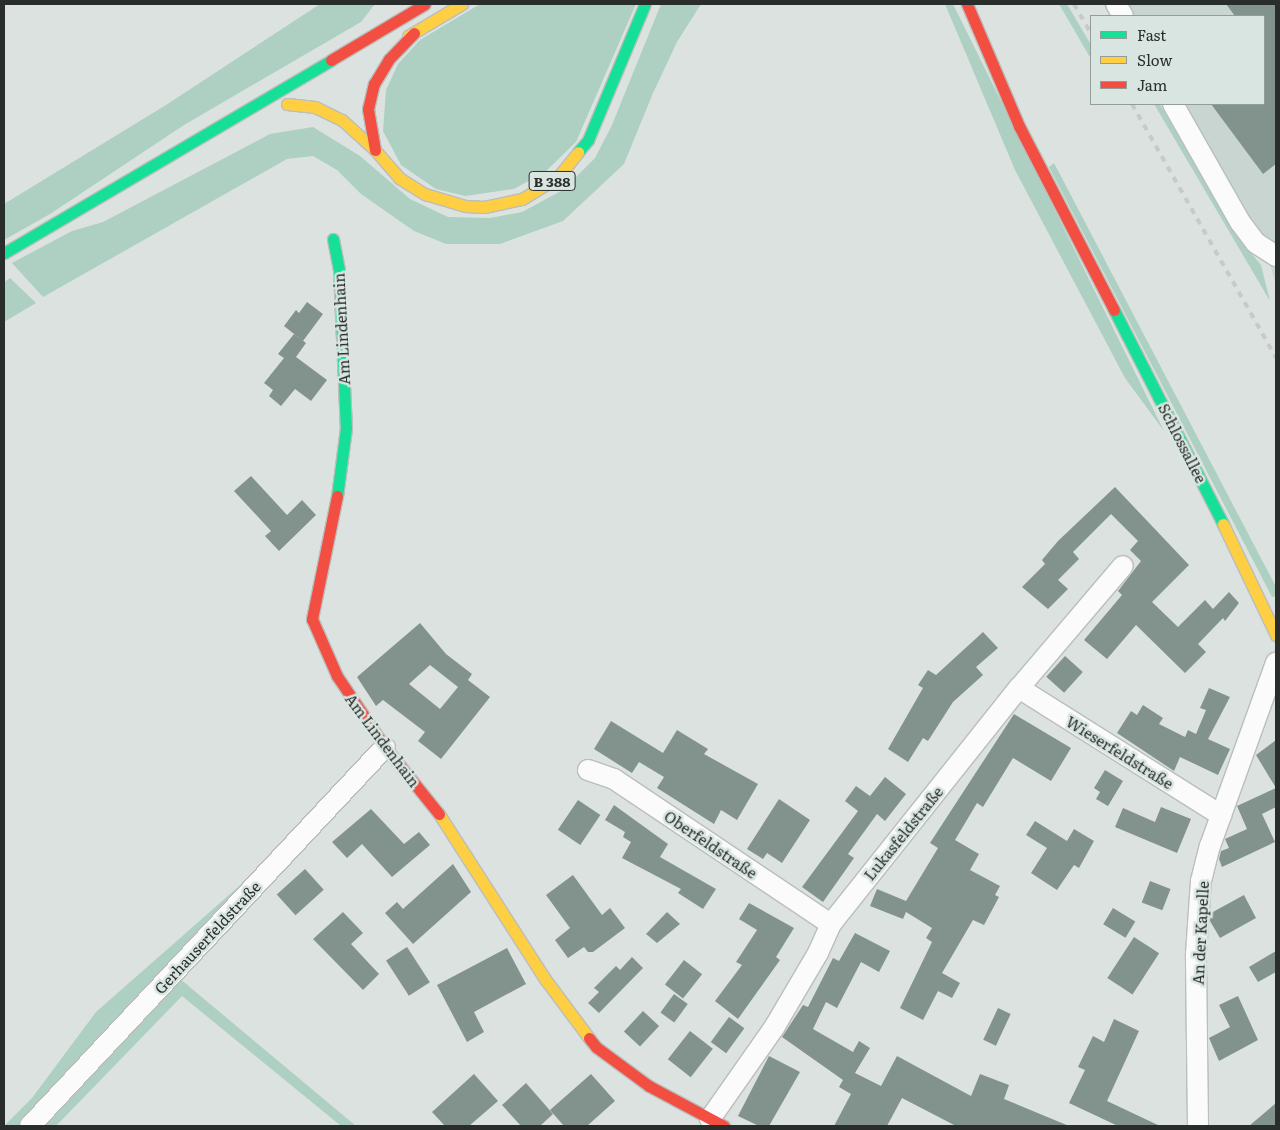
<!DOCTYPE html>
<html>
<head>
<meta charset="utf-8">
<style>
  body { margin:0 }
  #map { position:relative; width:1280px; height:1130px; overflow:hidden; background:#dce2df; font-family:Literata,serif }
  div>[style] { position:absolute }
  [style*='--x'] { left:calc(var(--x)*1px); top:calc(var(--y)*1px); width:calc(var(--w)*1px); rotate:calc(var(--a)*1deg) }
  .built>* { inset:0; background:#c9d5d0 }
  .green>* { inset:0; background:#add0c2 }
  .building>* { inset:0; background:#82938e; transform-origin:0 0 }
  .roads { filter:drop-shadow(1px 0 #babebc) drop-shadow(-1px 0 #babebc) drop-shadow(0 1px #babebc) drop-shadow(0 -1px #babebc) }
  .street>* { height:20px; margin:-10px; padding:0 10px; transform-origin:10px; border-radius:10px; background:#fafbfa }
  .fast>* { height:11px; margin:-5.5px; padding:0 5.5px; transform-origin:5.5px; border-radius:5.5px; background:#16e098 }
  .slow>* { height:11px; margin:-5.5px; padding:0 5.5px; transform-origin:5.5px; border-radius:5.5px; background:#ffcf43 }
  .jam>* { height:11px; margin:-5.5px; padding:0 5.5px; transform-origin:5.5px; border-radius:5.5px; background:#f24e42 }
  .rail>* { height:4px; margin-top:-2px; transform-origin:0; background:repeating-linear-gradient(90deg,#c8c9c9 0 6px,transparent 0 12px) }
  span { translate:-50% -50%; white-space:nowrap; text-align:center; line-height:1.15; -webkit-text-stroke:5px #d9e5e0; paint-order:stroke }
  .shield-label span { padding:1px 4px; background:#d9e5e0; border:1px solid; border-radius:4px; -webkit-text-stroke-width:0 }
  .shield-label { font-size:14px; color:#292e2c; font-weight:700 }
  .street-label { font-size:15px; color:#292e2c }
  .frame { position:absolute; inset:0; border:5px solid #292e2c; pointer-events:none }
  .legend { position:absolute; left:1090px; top:15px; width:175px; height:90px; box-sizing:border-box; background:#d9e5e0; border:1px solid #939c98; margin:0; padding:6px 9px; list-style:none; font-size:15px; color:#292e2c }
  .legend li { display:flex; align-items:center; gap:10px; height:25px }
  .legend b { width:25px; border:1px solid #939c98 }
</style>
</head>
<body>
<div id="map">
  <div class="built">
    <i style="clip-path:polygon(1121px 4px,1276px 4px,1276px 285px,1271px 267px,1178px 104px,1264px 104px,1264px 16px,1128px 16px)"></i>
  </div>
  <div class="green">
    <i style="clip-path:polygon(320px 4px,375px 4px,361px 22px,184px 125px,50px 214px,4px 240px,4px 204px,166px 105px)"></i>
    <i style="clip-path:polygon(480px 4px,636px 4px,576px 142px,545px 172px,514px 189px,465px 196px,436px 189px,401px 165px,383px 131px,386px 90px,398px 64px,420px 40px)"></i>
    <i style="clip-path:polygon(661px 4px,701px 4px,677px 42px,653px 93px,624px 164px,563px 221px,500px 244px,446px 244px,414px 231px,361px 194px,337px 170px,313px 156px,287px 159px,43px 297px,12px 263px,72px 231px,103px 222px,270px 134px,313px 127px,360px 156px,410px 199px,448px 217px,490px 218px,522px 212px,563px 190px,595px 158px,612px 125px)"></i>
    <i style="clip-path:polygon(945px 4px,953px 4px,1164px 431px,1125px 378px,1015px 170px)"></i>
    <i style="clip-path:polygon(1059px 4px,1067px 4px,1091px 45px,1091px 59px)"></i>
    <i style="clip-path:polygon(1154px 104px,1160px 104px,1236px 235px,1261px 265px,1270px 301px)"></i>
    <i style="clip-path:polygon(1054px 163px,1276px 587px,1276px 596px,1272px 597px,1049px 167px)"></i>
    <i style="clip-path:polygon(10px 278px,36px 303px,4px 322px,4px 282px)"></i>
    <i style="clip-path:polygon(263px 865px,21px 1126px,4px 1126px,32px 1098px,96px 1012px)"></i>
    <i style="clip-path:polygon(179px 978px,356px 1126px,341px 1126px,182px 996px,56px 1126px,41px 1126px)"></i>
  </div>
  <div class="building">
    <i style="clip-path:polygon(1226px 4px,1276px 4px,1276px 164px,1263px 174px,1211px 104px,1264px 104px,1264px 16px,1235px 16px)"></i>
    <i style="clip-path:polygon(307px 302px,323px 314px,303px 341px,284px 326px,296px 310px,299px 313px)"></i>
    <i style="clip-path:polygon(294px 334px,306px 343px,296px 357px,327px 380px,311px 401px,295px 389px,281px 406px,269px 396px,273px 390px,264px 383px,284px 358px,278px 354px)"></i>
    <i style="clip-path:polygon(251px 476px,287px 515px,302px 500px,316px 515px,279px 551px,265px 536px,271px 531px,234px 491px)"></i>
    <i style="clip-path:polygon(1115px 487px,1189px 565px,1152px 602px,1178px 627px,1205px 600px,1213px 609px,1229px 592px,1239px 603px,1225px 621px,1223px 618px,1198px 644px,1206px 652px,1185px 673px,1136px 625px,1107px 659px,1084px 640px,1122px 595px,1118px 591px,1141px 561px,1130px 550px,1138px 541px,1111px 514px,1073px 552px,1079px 559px,1058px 580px,1068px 589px,1048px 609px,1022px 587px,1045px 564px,1042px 560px,1058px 541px)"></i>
    <i style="clip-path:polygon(evenodd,420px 623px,446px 654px,472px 674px,468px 680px,490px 697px,441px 759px,418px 741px,425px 732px,383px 700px,376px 706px,357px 677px,420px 623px,430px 665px,458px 687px,440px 709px,409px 684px,430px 665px)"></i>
    <i style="clip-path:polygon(983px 632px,998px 648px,976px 667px,983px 675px,953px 702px,928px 741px,923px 738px,908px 762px,888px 749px,923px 688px,918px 685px,928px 670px,936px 675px)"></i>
    <i style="left:1065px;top:656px;width:24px;height:28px;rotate:42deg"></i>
    <i style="clip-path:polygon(1209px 688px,1230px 697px,1208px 739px,1230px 749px,1218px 775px,1180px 757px,1174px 771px,1117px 733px,1131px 711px,1137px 715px,1143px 705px,1163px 718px,1159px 724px,1185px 737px,1188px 730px,1196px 734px,1206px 710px,1200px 708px)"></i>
    <i style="clip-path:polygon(1014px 714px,1071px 748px,1051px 781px,1013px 758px,983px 807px,977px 803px,955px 840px,979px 854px,970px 870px,1000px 886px,995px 895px,999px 897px,984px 925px,973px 920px,942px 973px,960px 983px,952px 998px,938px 991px,923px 1020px,900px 1008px,932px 942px,926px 938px,932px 928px,906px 912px,903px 919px,870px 906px,877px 889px,906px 901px,938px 848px,930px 843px)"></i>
    <i style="clip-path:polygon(611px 721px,663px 753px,677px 730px,708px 749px,704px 754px,758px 784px,737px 820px,721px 810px,714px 824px,657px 788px,664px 777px,639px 762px,632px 773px,594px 749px)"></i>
    <i style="clip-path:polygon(1276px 740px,1276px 807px,1262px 814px,1275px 842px,1222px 867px,1219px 859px,1221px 851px,1229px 848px,1225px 839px,1247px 829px,1237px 806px,1276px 788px,1256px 755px)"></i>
    <i style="clip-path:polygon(1105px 770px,1123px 781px,1108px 806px,1096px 799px,1100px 792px,1094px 788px)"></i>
    <i style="clip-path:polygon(885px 777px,906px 794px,885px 821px,877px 814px,848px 854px,854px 858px,823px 902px,802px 887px,858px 811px,845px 801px,856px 786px,870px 796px)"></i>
    <i style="clip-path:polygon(779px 799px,810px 820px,782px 863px,767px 853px,763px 859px,747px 849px)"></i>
    <i style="left:578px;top:800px;width:27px;height:36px;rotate:34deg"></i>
    <i style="clip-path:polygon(614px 805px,668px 844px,660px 857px,716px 889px,703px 909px,678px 893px,681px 889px,622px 858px,631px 842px,623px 837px,625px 832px,605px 820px)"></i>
    <i style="clip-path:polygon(1161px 807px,1191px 819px,1177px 853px,1115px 827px,1123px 808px,1155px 822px)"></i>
    <i style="clip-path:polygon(371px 809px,404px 844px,419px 832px,430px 845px,392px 877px,362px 844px,347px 858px,332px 842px)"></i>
    <i style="clip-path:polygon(1035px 821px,1067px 841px,1074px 829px,1094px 841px,1079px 868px,1074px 865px,1057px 890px,1031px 873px,1047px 848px,1026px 835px)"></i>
    <i style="clip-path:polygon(453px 864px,471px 892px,413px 944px,385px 913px,397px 902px,403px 909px)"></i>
    <i style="left:305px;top:869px;width:28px;height:38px;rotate:48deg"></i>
    <i style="clip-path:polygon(573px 875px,602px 915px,610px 908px,625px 928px,593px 952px,588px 952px,584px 947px,568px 958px,555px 940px,570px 928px,546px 895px)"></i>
    <i style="left:1150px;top:881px;width:22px;height:23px;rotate:21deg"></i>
    <i style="clip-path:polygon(1244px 895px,1256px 918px,1220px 938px,1210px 921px,1211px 913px)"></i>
    <i style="clip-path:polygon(749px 903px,794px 928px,776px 957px,780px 960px,738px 1019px,715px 1001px,742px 965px,736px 962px,757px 930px,739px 919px)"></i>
    <i style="left:1113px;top:908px;width:26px;height:19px;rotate:31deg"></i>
    <i style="clip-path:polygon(343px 912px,363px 933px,351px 944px,379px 974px,363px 990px,313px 939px)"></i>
    <i style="clip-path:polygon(667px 912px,680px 924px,657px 943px,646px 934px)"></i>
    <i style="clip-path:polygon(855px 933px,890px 951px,879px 972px,861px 962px,837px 1008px,826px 1002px,813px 1029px,853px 1052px,859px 1041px,870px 1048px,855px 1073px,881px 1086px,897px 1056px,971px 1096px,980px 1074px,1009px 1085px,1004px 1099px,1069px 1126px,956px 1126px,902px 1098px,887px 1126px,834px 1126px,851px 1094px,839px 1087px,843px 1080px,782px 1037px,803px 1005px,808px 1007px,833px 958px,839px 961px)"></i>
    <i style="left:1134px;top:937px;width:30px;height:49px;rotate:33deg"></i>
    <i style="left:407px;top:947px;width:42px;height:25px;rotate:57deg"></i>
    <i style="clip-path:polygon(507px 948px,526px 984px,474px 1012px,484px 1032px,467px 1042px,437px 985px)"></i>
    <i style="clip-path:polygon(1276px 951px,1276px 972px,1258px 982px,1249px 967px)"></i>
    <i style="clip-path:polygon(632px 957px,643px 968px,599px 1013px,588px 1003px,599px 992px,594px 988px,616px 966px,620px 970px)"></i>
    <i style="left:684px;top:960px;width:23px;height:31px;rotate:38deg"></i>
    <i style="left:674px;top:994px;width:17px;height:23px;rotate:36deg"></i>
    <i style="clip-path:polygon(1238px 996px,1258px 1040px,1219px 1061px,1209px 1038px,1230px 1027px,1219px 1005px)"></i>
    <i style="left:998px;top:1008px;width:14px;height:35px;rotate:25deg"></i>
    <i style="left:643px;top:1011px;width:22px;height:28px;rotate:43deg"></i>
    <i style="left:729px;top:1017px;width:19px;height:31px;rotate:36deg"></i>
    <i style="clip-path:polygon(1114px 1019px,1139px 1031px,1107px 1101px,1160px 1126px,1118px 1126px,1069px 1103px,1085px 1070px,1078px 1067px,1093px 1036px,1104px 1042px)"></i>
    <i style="left:690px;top:1031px;width:29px;height:36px;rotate:38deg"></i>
    <i style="clip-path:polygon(769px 1056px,800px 1072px,769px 1126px,759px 1126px,738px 1116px)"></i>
    <i style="clip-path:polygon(474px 1074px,498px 1101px,469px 1126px,445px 1126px,432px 1112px)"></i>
    <i style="clip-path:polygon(591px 1074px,615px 1101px,587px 1126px,564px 1126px,550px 1110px)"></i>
    <i style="clip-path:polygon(526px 1083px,553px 1114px,540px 1126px,521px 1126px,502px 1105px)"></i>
    <i style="clip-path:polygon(1276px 1103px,1276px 1126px,1249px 1126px)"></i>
  </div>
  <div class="roads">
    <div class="street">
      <i style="--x:1116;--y:4;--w:14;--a:60"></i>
      <i style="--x:1173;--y:104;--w:136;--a:60.4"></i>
      <i style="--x:1240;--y:222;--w:26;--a:53"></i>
      <i style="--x:1256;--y:243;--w:24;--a:33"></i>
      <i style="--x:1019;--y:688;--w:239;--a:32.2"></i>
      <i style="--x:588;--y:770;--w:28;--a:19"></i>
      <i style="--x:614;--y:779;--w:261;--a:33.8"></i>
      <i style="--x:710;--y:1119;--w:113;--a:-55"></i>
      <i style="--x:775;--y:1026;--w:85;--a:-59.5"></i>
      <i style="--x:818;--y:953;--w:32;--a:-66"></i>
      <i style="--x:831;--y:924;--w:302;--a:-51.5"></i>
      <i style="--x:1019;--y:688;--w:160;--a:-49.6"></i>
      <i style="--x:30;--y:1126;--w:519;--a:-46.87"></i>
      <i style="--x:1198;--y:1126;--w:172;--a:-90.7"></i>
      <i style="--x:1196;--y:954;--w:73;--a:-86.1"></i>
      <i style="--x:1201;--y:881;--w:36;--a:-76"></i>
      <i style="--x:1210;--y:846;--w:195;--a:-70.2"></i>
    </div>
    <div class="fast">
      <i style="--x:578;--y:152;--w:16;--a:-50"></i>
      <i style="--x:588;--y:140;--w:147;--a:-67.3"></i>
      <i style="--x:333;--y:239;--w:32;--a:79"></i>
      <i style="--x:339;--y:270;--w:158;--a:87.5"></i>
      <i style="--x:346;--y:428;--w:69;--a:97.5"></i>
      <i style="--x:4;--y:253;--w:380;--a:-30.5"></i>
      <i style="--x:1114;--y:310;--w:240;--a:63"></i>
    </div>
    <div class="slow">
      <i style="--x:408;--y:36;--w:63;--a:-30.7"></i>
      <i style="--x:287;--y:104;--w:28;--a:6"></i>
      <i style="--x:315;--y:107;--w:30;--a:26"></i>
      <i style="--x:342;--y:120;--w:45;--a:42.3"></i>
      <i style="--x:375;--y:150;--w:37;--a:49"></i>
      <i style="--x:399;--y:178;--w:31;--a:32"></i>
      <i style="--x:425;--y:194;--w:42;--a:16.7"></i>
      <i style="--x:465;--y:206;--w:19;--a:3"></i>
      <i style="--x:484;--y:207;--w:39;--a:-12"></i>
      <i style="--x:522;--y:199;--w:42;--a:-31.4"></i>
      <i style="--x:558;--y:177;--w:32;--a:-51"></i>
      <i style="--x:1223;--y:524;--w:123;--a:64.5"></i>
      <i style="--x:439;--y:814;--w:196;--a:57.3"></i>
      <i style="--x:545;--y:979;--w:74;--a:53.3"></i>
    </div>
    <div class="jam">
      <i style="--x:967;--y:4;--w:133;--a:66.9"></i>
      <i style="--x:1019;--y:126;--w:207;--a:62.7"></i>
      <i style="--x:331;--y:60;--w:109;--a:-30.8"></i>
      <i style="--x:375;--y:150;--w:42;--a:-99.7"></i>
      <i style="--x:368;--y:109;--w:26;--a:-77"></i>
      <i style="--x:374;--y:84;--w:29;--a:-59"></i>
      <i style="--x:389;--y:59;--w:36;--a:-46"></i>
      <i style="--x:337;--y:496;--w:126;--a:101.5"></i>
      <i style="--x:312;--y:619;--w:62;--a:66.3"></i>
      <i style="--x:337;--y:676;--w:86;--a:55.9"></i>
      <i style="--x:385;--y:747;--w:86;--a:51.1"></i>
      <i style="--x:589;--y:1038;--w:11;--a:52"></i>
      <i style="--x:596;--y:1047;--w:66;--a:36.3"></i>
      <i style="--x:649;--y:1086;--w:85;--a:28.1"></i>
    </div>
  </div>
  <div class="rail">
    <i style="--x:1074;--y:4;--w:34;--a:60"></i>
    <i style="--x:1132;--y:104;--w:292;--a:60.4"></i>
  </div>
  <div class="shield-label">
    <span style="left:552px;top:181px">B 388</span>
  </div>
  <div class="street-label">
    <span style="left:341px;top:329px;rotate:-93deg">Am Lindenhain</span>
    <span style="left:1183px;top:443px;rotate:63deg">Schlossallee</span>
    <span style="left:383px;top:740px;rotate:53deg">Am Lindenhain</span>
    <span style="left:1120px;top:752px;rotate:32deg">Wieserfeldstraße</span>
    <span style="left:903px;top:833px;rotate:-51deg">Lukasfeldstraße</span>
    <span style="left:711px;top:844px;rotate:34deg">Oberfeldstraße</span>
    <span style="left:1200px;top:933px;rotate:-87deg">An der Kapelle</span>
    <span style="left:207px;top:937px;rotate:-47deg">Gerhauserfeldstraße</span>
  </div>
  <div class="frame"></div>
  <ul class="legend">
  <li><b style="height:6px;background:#16e098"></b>Fast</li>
  <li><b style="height:6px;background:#ffcf43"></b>Slow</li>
  <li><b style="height:6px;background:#f24e42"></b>Jam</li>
  </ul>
</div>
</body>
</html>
